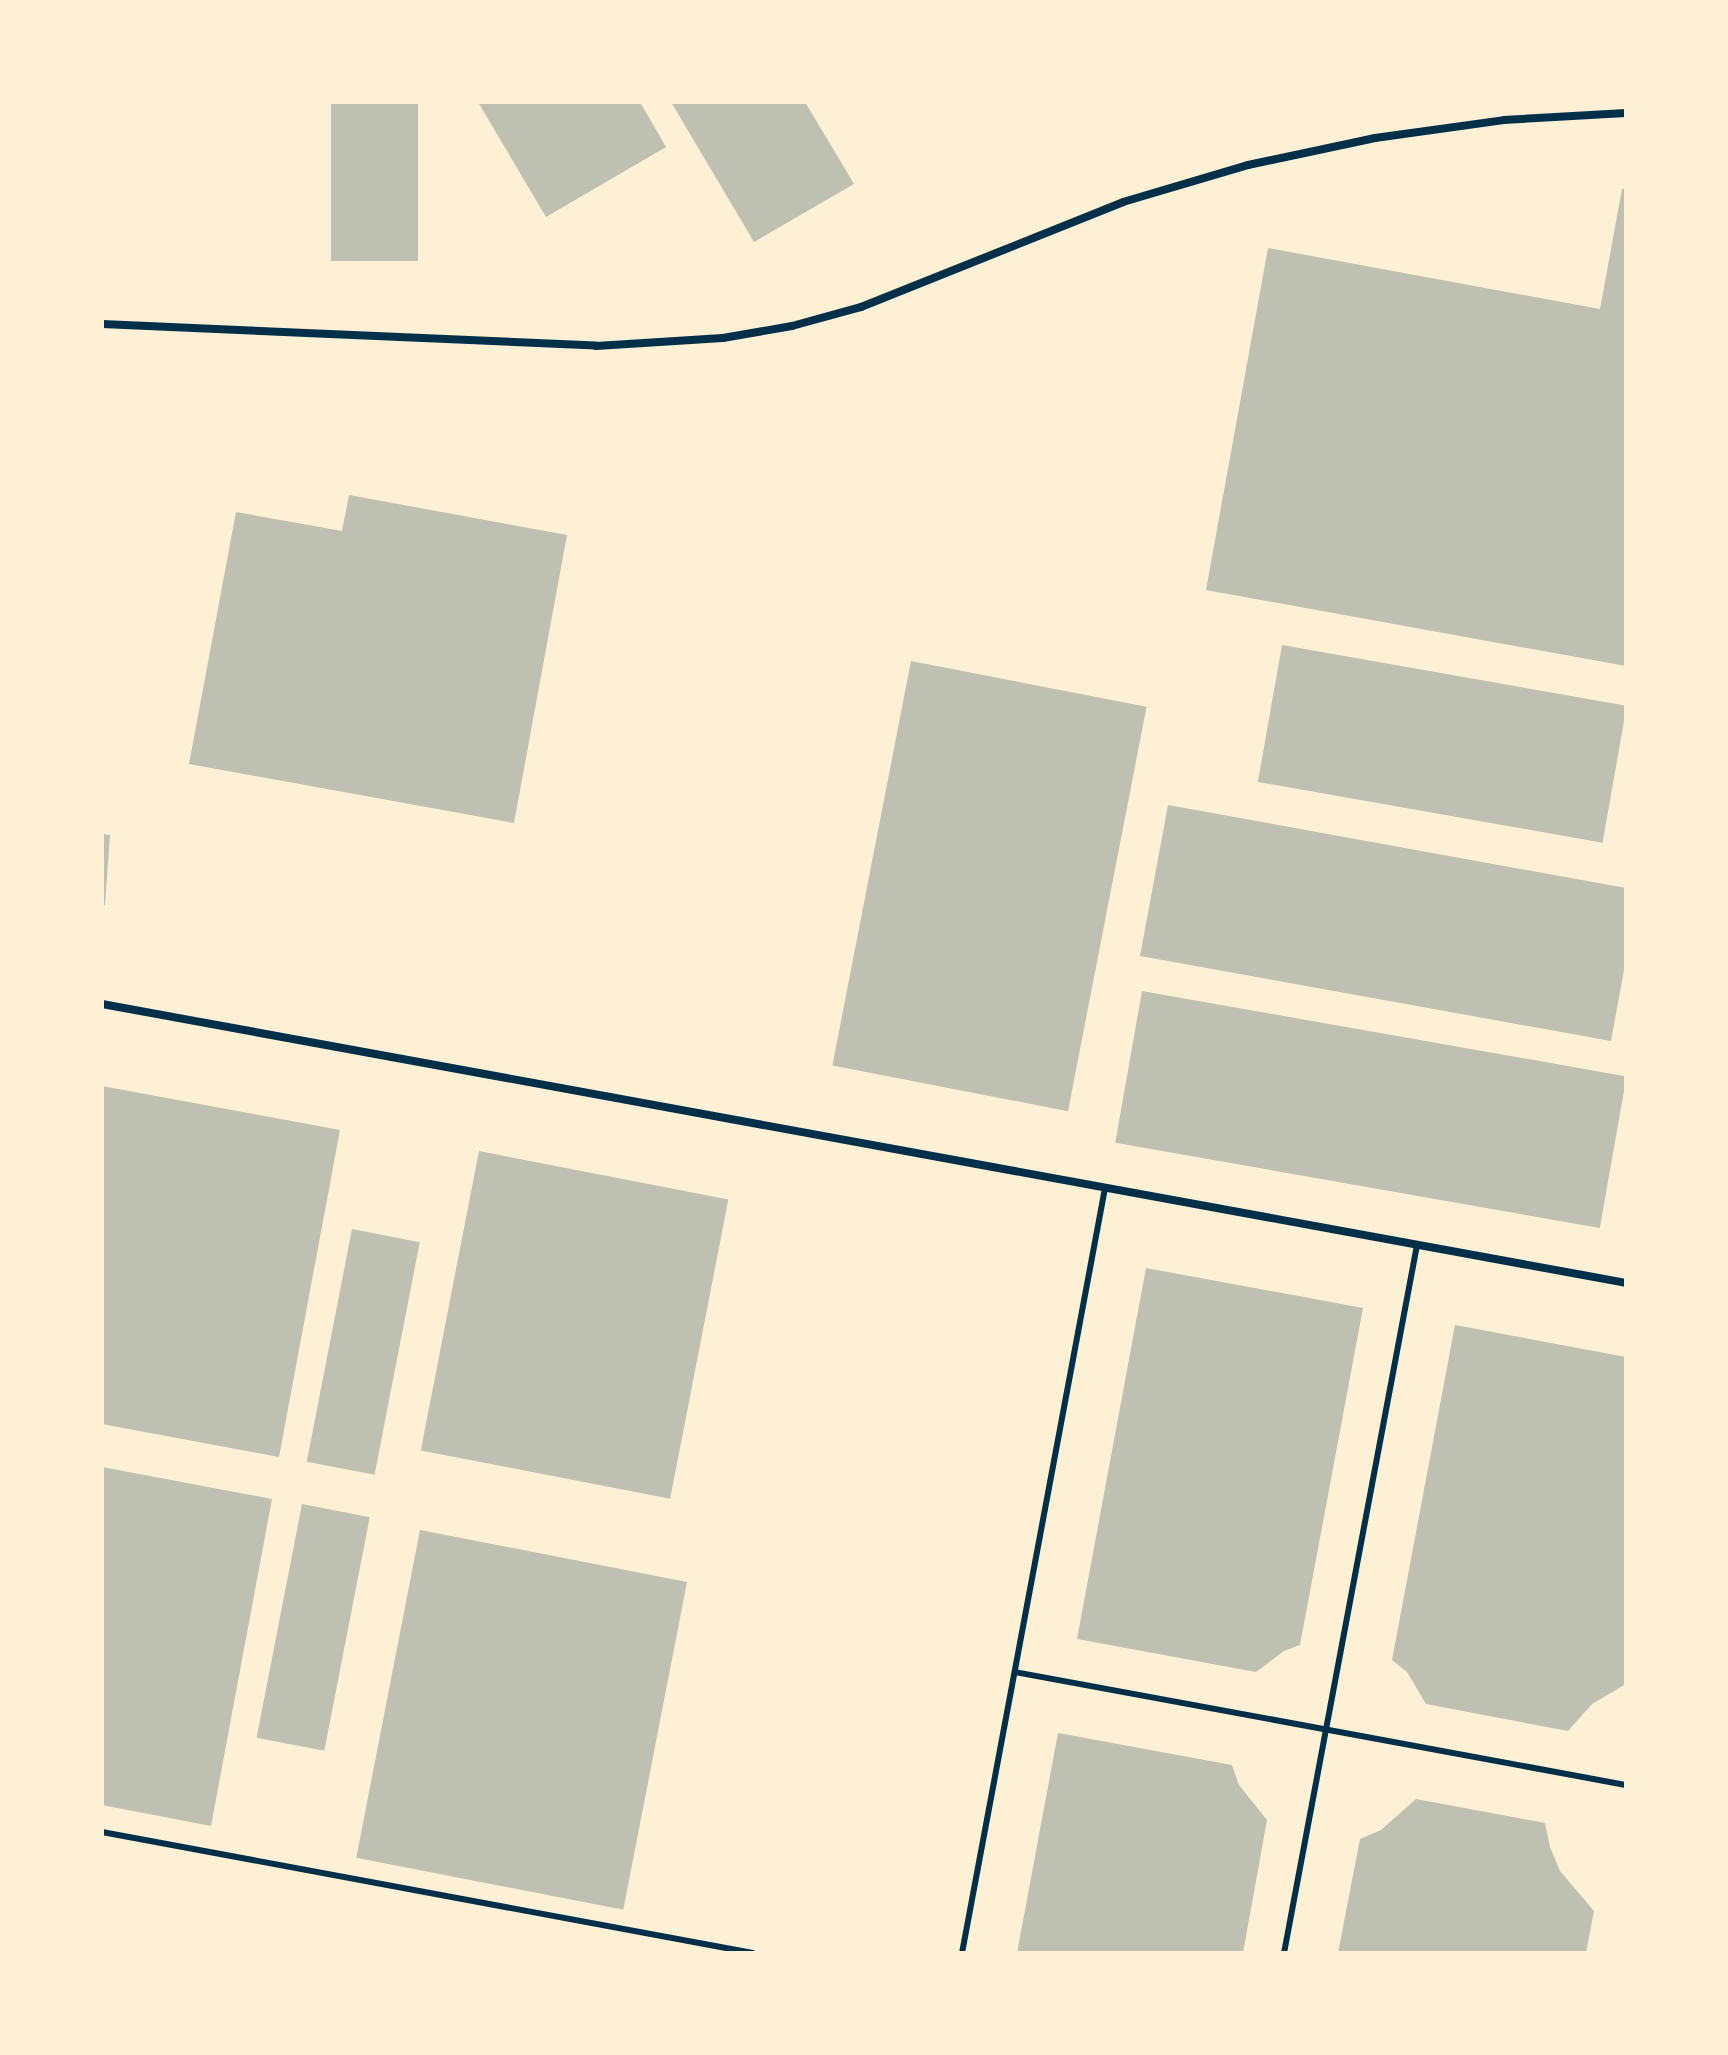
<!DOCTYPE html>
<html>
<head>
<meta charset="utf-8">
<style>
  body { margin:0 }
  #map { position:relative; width:1728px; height:2055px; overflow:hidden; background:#fdf0d5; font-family:"Space Grotesk",sans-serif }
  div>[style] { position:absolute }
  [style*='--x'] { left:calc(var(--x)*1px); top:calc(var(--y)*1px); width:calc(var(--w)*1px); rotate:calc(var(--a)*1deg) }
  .building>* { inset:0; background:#bec0b2; transform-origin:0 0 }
  .service>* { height:6px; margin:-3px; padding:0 3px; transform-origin:3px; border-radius:3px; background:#003049 }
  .minor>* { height:8px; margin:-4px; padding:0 4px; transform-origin:4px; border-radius:4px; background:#003049 }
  span { translate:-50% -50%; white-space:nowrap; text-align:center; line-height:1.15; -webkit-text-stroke:7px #fdf0d5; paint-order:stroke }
  .frame { position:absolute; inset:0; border:104px solid #fdf0d5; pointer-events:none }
</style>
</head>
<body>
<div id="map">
  <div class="building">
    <i style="left:331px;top:102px;width:87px;height:159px"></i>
    <i style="clip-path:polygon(478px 102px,640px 102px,666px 147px,546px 217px)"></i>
    <i style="clip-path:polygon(671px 102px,805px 102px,854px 184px,754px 242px)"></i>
    <i style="clip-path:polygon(1622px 189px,1626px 189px,1626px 666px,1206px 590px,1268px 248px,1600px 309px)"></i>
    <i style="clip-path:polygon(349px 495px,567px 535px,514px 823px,189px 764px,236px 512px,342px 531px)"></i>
    <i style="left:1282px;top:645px;width:350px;height:139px;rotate:10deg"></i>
    <i style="left:911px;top:661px;width:240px;height:412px;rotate:11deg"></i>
    <i style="clip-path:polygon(1168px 805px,1626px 888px,1626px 959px,1611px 1041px,1140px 956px)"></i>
    <i style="clip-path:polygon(102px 834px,110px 835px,105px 905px,102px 905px)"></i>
    <i style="left:1142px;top:991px;width:492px;height:154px;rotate:10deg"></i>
    <i style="clip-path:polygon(102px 1086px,340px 1130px,279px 1457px,102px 1424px)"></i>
    <i style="left:479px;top:1151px;width:254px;height:305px;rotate:11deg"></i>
    <i style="left:352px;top:1229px;width:69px;height:237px;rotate:11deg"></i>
    <i style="clip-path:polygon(1146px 1268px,1363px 1308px,1300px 1645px,1284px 1651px,1256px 1672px,1077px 1639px)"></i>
    <i style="clip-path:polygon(1455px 1325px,1626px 1357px,1626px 1684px,1592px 1704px,1568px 1731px,1426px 1704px,1407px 1672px,1392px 1660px)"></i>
    <i style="clip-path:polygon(102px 1467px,272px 1499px,211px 1826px,102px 1805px)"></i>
    <i style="left:302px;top:1504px;width:69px;height:238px;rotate:11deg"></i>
    <i style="left:420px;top:1530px;width:272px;height:334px;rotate:11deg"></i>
    <i style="clip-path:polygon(1058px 1733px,1232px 1765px,1239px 1785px,1267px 1820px,1243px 1953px,1017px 1953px)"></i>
    <i style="clip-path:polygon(1416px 1799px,1545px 1823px,1550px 1847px,1560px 1871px,1594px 1911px,1586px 1953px,1338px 1953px,1360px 1839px,1381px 1830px)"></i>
  </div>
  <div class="service">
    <i style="--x:1015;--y:1672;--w:621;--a:10.48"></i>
    <i style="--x:102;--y:1832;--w:662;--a:10.53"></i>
    <i style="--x:962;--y:1953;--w:778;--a:-79.41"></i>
    <i style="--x:1284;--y:1953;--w:720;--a:-79.36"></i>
  </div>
  <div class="minor">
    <i style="--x:102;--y:324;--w:494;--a:2.5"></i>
    <i style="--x:596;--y:346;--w:127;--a:-3.6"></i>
    <i style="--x:723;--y:338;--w:70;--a:-9.9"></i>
    <i style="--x:792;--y:326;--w:72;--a:-15.4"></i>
    <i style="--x:861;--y:307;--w:282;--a:-21.8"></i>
    <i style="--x:1123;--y:202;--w:130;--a:-16.5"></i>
    <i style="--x:1248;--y:165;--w:130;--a:-12"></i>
    <i style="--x:1375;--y:138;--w:130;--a:-7.9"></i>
    <i style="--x:1504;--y:120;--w:122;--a:-3.3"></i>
    <i style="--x:102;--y:1004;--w:1549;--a:10.37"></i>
  </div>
  <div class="frame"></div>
</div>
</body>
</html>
